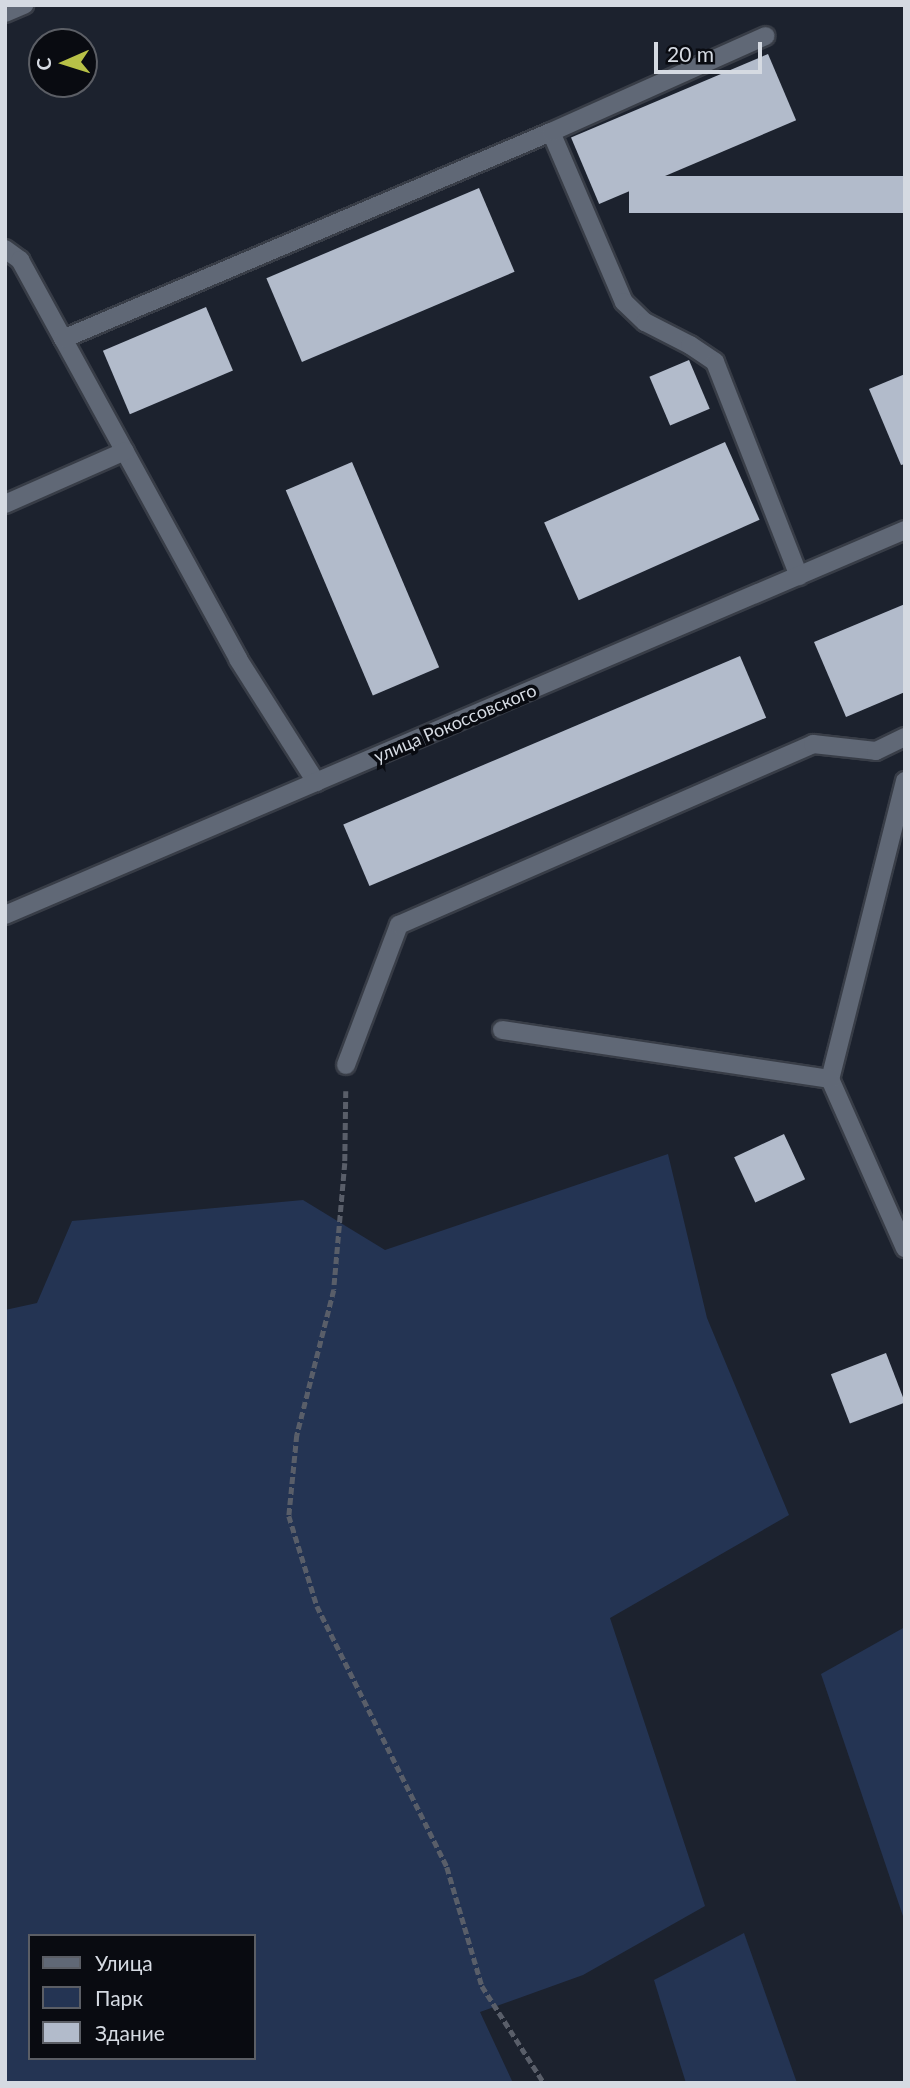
<!DOCTYPE html>
<html>
<head>
<meta charset="utf-8">
<style>
  body { margin:0 }
  #map { position:relative; width:910px; height:2088px; overflow:hidden; background:#1c222e; font-family:Lato,sans-serif }
  div>[style] { position:absolute }
  [style*='--x'] { left:calc(var(--x)*1px); top:calc(var(--y)*1px); width:calc(var(--w)*1px); rotate:calc(var(--a)*1deg) }
  .green>* { inset:0; background:#243453 }
  .building>* { inset:0; background:#b2bbcb; transform-origin:0 0 }
  .path>* { height:4.5px; margin-top:-2.25px; transform-origin:0; background:repeating-linear-gradient(90deg,#595e69 0 7px,transparent 0 10.5px) }
  .roads { filter:drop-shadow(2px 0 #383d47) drop-shadow(-2px 0 #383d47) drop-shadow(0 2px #383d47) drop-shadow(0 -2px #383d47) }
  .lane>* { height:18px; margin:-9px; padding:0 9px; transform-origin:9px; border-radius:9px; background:#606876 }
  .street>* { height:18px; margin:-9px; padding:0 9px; transform-origin:9px; border-radius:9px; background:#606876 }
  span { translate:-50% -50%; white-space:nowrap; text-align:center; line-height:1.15; -webkit-text-stroke:7px #090b11; paint-order:stroke }
  .street-label { font-size:18px; color:#d5dae2 }
  .frame { position:absolute; inset:0; border:7px solid #d5dae2; pointer-events:none }
  .legend { position:absolute; left:28px; top:1934px; width:228px; height:126px; box-sizing:border-box; background:#090b11; border:2px solid #5b5e65; margin:0; padding:9px 12px; list-style:none; font-size:21px; color:#d5dae2 }
  .legend li { display:flex; align-items:center; gap:14px; height:35px }
  .legend b { width:35px; border:2px solid #5b5e65 }
  .north { position:absolute; left:28px; top:28px; width:70px; height:70px; box-sizing:border-box; background:#090b11; border:2px solid #5b5e65; border-radius:50%; rotate:267deg; font-size:19px; font-weight:700; line-height:28px; text-align:center; color:#d5dae2 }
  .north::after { content:''; display:block; margin:auto; width:24px; height:32px; background:#b8c147; clip-path:polygon(50% 0,100% 100%,50% 72%,0 100%) }
  .scale { position:absolute; left:654px; top:42px; width:108px; height:32px; box-sizing:border-box; border:4px solid #d5dae2; border-top:0; padding-left:9px; font-size:21px; line-height:24px; white-space:nowrap; color:#d5dae2; -webkit-text-stroke:5px #090b11; paint-order:stroke }
</style>
</head>
<body>
<div id="map">
  <div class="green">
    <i style="clip-path:polygon(evenodd,668px 1154px,707px 1318px,789px 1515px,610px 1618px,705px 1906px,583px 1975px,480px 2012px,513px 2083px,5px 2083px,5px 1310px,37px 1303px,72px 1221px,303px 1200px,385px 1250px,668px 1154px,30px 1936px,254px 1936px,254px 2058px,30px 2058px,30px 1936px)"></i>
    <i style="clip-path:polygon(905px 1627px,905px 1922px,821px 1674px)"></i>
    <i style="clip-path:polygon(744px 1933px,797px 2083px,686px 2083px,654px 1980px)"></i>
  </div>
  <div class="building">
    <i style="left:768px;top:54px;width:72px;height:214px;rotate:67deg"></i>
    <i style="left:905px;top:176px;width:37px;height:276px;rotate:90deg"></i>
    <i style="left:479px;top:188px;width:91px;height:231px;rotate:67deg"></i>
    <i style="left:206px;top:307px;width:69px;height:112px;rotate:67deg"></i>
    <i style="left:689px;top:360px;width:53px;height:43px;rotate:67deg"></i>
    <i style="clip-path:polygon(905px 374px,905px 464px,901px 465px,869px 389px)"></i>
    <i style="left:725px;top:442px;width:85px;height:198px;rotate:66deg"></i>
    <i style="left:352px;top:462px;width:223px;height:72px;rotate:67deg"></i>
    <i style="clip-path:polygon(905px 604px,905px 692px,846px 717px,814px 642px)"></i>
    <i style="left:740px;top:656px;width:67px;height:431px;rotate:67deg"></i>
    <i style="left:784px;top:1134px;width:50px;height:55px;rotate:65deg"></i>
    <i style="left:886px;top:1353px;width:53px;height:59px;rotate:69deg"></i>
  </div>
  <div class="path">
    <i style="--x:346;--y:1091;--w:72;--a:90.8"></i>
    <i style="--x:345;--y:1163;--w:127;--a:95"></i>
    <i style="--x:334;--y:1290;--w:150;--a:104.3"></i>
    <i style="--x:297;--y:1435;--w:81;--a:95.6"></i>
    <i style="--x:289;--y:1516;--w:94;--a:72.7"></i>
    <i style="--x:317;--y:1606;--w:292;--a:63.5"></i>
    <i style="--x:447;--y:1867;--w:124;--a:73.6"></i>
    <i style="--x:482;--y:1986;--w:115;--a:57.4"></i>
  </div>
  <div class="roads">
    <div class="lane">
      <i style="--x:5;--y:13;--w:21;--a:-23"></i>
      <i style="--x:551;--y:132;--w:185;--a:66.8"></i>
      <i style="--x:624;--y:302;--w:29;--a:44"></i>
      <i style="--x:645;--y:322;--w:51;--a:27.1"></i>
      <i style="--x:690;--y:345;--w:30;--a:34"></i>
      <i style="--x:715;--y:362;--w:230;--a:68.6"></i>
      <i style="--x:5;--y:249;--w:19;--a:36"></i>
      <i style="--x:20;--y:260;--w:455;--a:61.3"></i>
      <i style="--x:238;--y:659;--w:146;--a:57.6"></i>
      <i style="--x:63;--y:339;--w:530;--a:-22.99"></i>
      <i style="--x:551;--y:132;--w:235;--a:-24.1"></i>
      <i style="--x:5;--y:504;--w:131;--a:-23.8"></i>
      <i style="--x:905;--y:781;--w:307;--a:104.1"></i>
      <i style="--x:830;--y:1079;--w:185;--a:66.1"></i>
      <i style="--x:502;--y:1030;--w:332;--a:8.5"></i>
      <i style="--x:346;--y:1065;--w:150;--a:-69.3"></i>
      <i style="--x:399;--y:925;--w:452;--a:-23.6"></i>
      <i style="--x:813;--y:744;--w:63;--a:6.3"></i>
      <i style="--x:876;--y:751;--w:32;--a:-26"></i>
    </div>
    <div class="street">
      <i style="--x:5;--y:915;--w:979;--a:-23.16"></i>
    </div>
  </div>
  <div class="street-label">
    <span style="left:455px;top:723px;rotate:-23deg">улица Рокоссовского</span>
  </div>
  <div class="frame"></div>
  <ul class="legend">
  <li><b style="height:9px;background:#606876"></b>Улица</li>
  <li><b style="height:19px;background:#243453"></b>Парк</li>
  <li><b style="height:19px;background:#b2bbcb"></b>Здание</li>
  </ul>
  <div class="north">С</div>
  <div class="scale">20 m</div>
</div>
</body>
</html>
